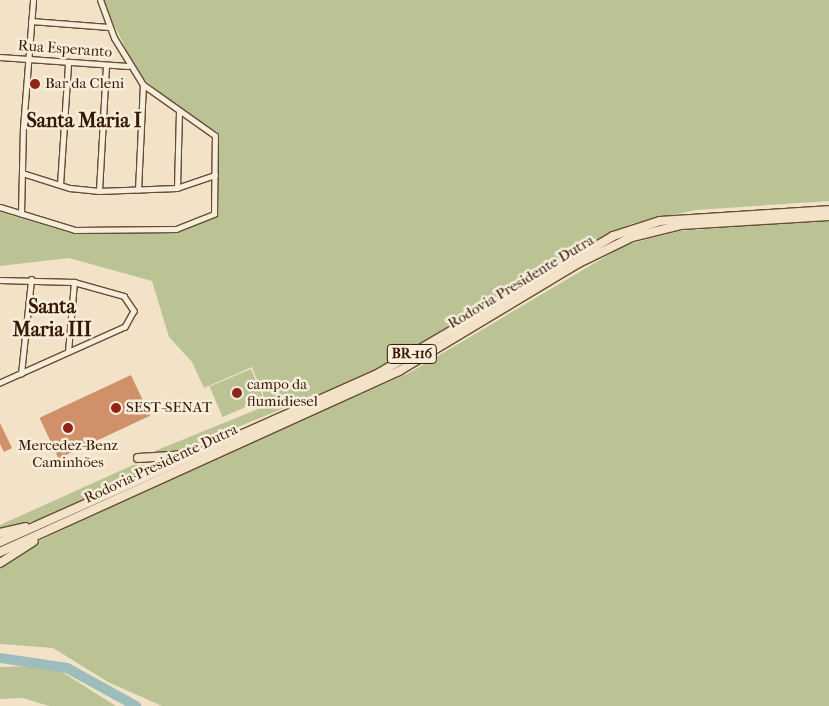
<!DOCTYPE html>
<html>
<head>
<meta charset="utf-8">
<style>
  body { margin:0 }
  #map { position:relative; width:829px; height:706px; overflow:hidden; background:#f2e3c8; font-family:"IM FELL French Canon",serif }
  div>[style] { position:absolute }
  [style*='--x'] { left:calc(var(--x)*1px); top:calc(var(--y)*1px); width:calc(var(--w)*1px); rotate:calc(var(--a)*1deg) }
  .green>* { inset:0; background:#bbc395; transform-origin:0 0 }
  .river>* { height:10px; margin:-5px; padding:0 5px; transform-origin:5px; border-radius:5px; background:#9cbdbb }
  .building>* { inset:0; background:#d0916a; transform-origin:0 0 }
  .roads { filter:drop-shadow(1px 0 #664c35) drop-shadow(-1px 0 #664c35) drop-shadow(0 1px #664c35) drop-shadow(0 -1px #664c35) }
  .minor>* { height:4.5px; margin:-2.25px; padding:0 2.25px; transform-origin:2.25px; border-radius:2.25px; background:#f7eddb }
  .motorway>* { height:8px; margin:-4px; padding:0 4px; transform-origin:4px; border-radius:4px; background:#f2e3c8 }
  .dots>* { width:14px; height:14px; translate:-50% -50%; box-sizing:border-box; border:2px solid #f7eddb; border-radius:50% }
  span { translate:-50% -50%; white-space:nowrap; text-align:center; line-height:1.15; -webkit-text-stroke:5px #f7eddb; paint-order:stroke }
  .shield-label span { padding:1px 4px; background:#f7eddb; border:1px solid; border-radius:4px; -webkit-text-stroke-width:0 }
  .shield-label { font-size:14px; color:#371904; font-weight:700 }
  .street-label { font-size:15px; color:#371904 }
  .poi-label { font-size:15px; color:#371904 }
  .left { translate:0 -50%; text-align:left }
  .district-label { font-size:20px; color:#371904; font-weight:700 }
</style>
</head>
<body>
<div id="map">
  <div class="green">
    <i style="clip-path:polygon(102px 0,829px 0,829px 201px,696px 210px,631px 224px,565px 256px,371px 373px,302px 401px,267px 404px,252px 367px,204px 388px,192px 362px,169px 337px,152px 281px,69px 258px,0 266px,0 212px,74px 234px,176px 232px,216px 217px,219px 133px,177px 107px,138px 74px)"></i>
    <i style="clip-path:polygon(829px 220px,829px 706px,162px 706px,108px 682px,53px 648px,0 644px,0 565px,37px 542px,203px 463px,409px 373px,625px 245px,679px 231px)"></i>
    <i style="left:251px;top:369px;width:33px;height:45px;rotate:67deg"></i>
    <i style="clip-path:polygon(275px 402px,299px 402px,177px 452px,150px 453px)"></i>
    <i style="clip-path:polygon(133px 465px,155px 466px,44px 518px,0 530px,0 525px)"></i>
    <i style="clip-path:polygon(33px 666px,62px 672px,116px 706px,49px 706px,23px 698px,0 699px,0 667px)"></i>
  </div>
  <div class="river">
    <i style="--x:0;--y:658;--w:68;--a:8.5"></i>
    <i style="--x:67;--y:668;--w:79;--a:28.8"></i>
  </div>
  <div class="building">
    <i style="left:131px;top:375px;width:45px;height:101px;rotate:65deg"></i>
    <i style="clip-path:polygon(0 423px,12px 448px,4px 452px,0 444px)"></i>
  </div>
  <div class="roads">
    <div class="minor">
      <i style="--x:31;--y:21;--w:78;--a:4.4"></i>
      <i style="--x:0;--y:57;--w:128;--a:4"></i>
      <i style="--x:22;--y:173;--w:50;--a:17.4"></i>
      <i style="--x:70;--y:188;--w:29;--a:6"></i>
      <i style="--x:99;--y:191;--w:78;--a:-2.2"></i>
      <i style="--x:177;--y:188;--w:40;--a:-18.9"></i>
      <i style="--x:60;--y:185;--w:121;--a:-86.2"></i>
      <i style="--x:177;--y:188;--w:75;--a:-88.5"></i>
      <i style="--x:138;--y:190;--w:105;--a:-87.3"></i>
      <i style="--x:99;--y:191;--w:125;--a:-86.8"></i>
      <i style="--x:0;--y:207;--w:78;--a:17"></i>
      <i style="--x:75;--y:230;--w:101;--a:-0.6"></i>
      <i style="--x:176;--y:229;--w:41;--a:-21.5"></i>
      <i style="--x:214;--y:214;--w:78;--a:-89.3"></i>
      <i style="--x:215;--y:136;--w:88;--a:-144.7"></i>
      <i style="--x:143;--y:85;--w:55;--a:-121.7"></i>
      <i style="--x:114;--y:38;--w:40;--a:-110.2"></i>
      <i style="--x:21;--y:214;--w:86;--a:-88.7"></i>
      <i style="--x:23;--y:128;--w:128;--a:-85.5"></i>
      <i style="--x:0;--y:280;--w:74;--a:1.5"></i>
      <i style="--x:74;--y:282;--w:52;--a:15.6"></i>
      <i style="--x:124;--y:296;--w:18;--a:56"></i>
      <i style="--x:134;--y:311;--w:18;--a:119"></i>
      <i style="--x:125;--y:327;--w:137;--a:155.9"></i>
      <i style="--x:68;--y:352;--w:70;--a:-85.1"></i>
      <i style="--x:21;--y:374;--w:95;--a:-83.9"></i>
    </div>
    <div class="motorway">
      <i style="--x:138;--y:458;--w:50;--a:-3.4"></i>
      <i style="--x:0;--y:533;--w:26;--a:-13"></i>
      <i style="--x:0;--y:542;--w:415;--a:-24"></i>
      <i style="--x:379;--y:373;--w:271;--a:-30.3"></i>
      <i style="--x:613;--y:236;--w:49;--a:-17.7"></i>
      <i style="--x:660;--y:221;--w:169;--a:-3.7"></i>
      <i style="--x:0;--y:552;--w:438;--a:-24.4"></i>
      <i style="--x:399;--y:371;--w:208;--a:-31"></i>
      <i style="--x:577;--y:264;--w:61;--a:-26.1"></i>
      <i style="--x:632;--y:237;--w:50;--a:-13.8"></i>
      <i style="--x:681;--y:225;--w:148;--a:-3.5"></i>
      <i style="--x:0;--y:563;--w:40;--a:-32.9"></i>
    </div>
  </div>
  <div class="dots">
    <i style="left:35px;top:84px;background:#8f2418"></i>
    <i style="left:237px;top:393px;background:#8f2418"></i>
    <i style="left:116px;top:408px;background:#8f2418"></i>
    <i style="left:68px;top:428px;background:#8f2418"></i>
  </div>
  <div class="shield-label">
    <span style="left:412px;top:354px">BR-116</span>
  </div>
  <div class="street-label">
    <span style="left:65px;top:49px;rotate:4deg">Rua Esperanto</span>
    <span style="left:521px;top:282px;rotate:-31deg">Rodovia Presidente Dutra</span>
    <span style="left:161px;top:464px;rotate:-25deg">Rodovia Presidente Dutra</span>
  </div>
  <div class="poi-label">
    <span class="left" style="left:45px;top:84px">Bar da Cleni</span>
    <span class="left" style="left:247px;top:393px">campo da<br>flumidiesel</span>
    <span class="left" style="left:126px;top:408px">SEST-SENAT</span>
    <span style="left:68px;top:454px">Mercedez-Benz<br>Caminhões</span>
  </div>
  <div class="district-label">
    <span style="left:84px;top:120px">Santa Maria I</span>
    <span style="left:52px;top:318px">Santa<br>Maria III</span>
  </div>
</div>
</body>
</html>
